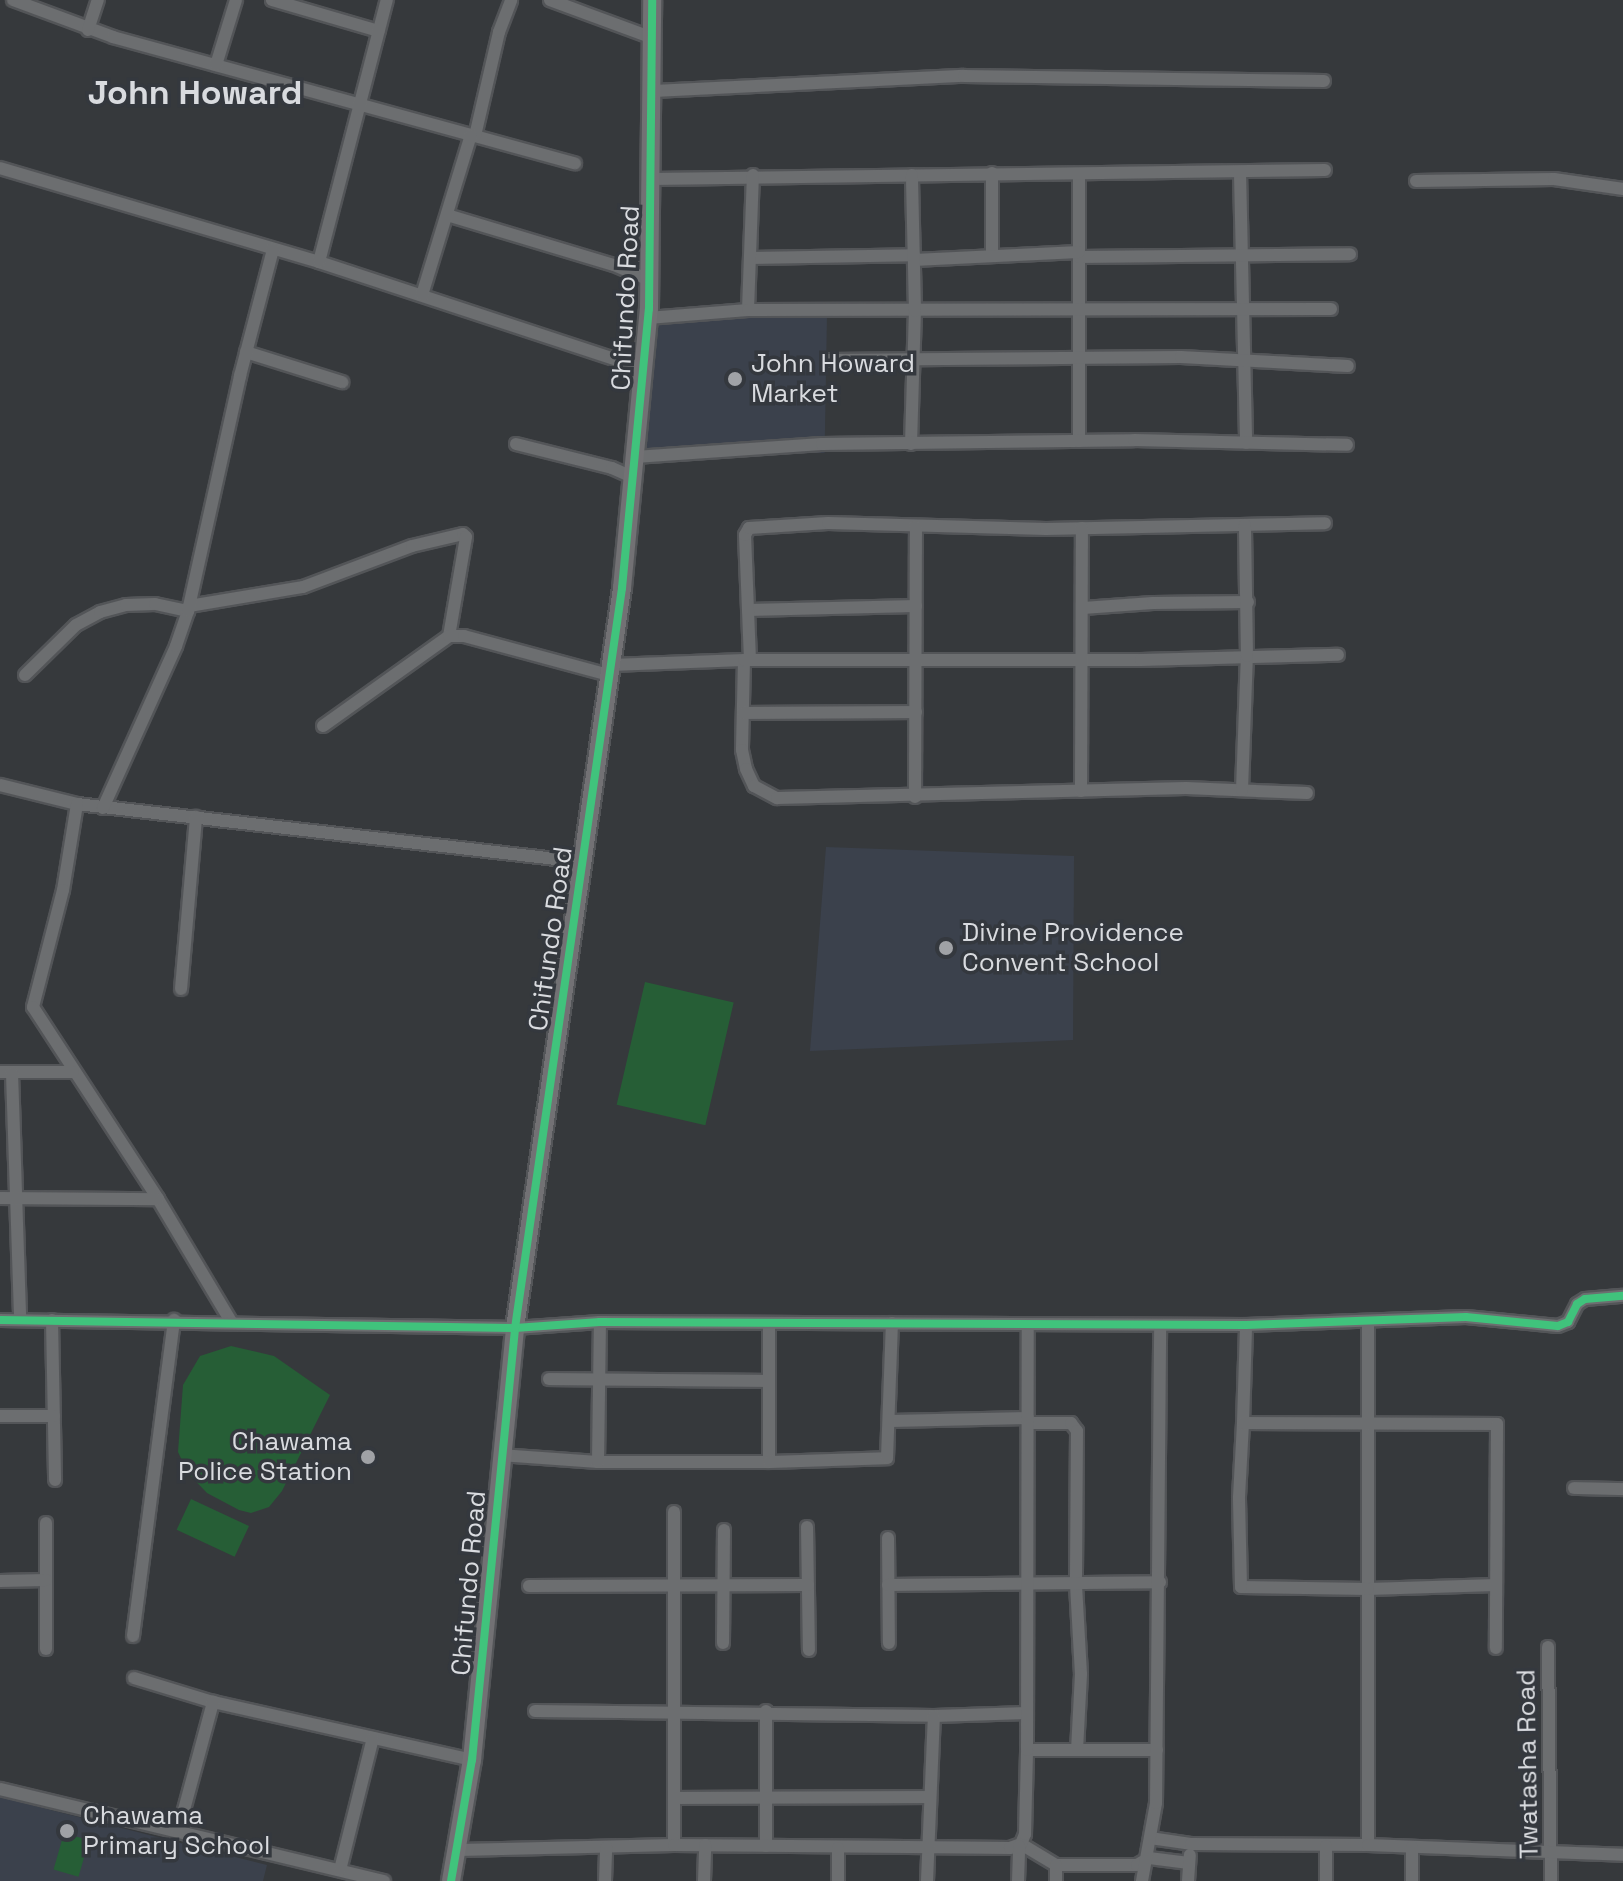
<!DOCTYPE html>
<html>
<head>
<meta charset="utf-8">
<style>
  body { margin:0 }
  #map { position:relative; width:1623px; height:1881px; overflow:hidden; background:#36393c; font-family:"Space Grotesk",sans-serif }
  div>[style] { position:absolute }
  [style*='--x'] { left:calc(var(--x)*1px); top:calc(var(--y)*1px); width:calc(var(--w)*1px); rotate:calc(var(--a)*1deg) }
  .built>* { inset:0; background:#3b414c; transform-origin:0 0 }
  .green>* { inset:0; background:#265e36; transform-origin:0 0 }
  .roads { filter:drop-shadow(2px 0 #535558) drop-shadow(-2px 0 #535558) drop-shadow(0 2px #535558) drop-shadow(0 -2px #535558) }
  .street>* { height:12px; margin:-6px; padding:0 6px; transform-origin:6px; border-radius:6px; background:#6c6e70 }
  .secondary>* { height:18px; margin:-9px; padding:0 9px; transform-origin:9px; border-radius:9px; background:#727174 }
  .cycleway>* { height:8px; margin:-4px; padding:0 4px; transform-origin:4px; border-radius:4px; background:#40c37c }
  .dots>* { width:22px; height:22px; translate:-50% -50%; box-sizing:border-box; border:4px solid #34383e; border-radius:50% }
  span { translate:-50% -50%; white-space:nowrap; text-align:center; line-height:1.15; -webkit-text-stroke:7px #34383e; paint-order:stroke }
  .street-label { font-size:26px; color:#d9dbdf }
  .poi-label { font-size:26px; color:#d9dbdf }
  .left { translate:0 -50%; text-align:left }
  .right { translate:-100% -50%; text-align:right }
  .district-label { font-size:34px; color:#d9dbdf; font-weight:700 }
</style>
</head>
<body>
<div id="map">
  <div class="built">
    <i style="left:649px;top:313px;width:178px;height:137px;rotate:1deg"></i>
    <i style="clip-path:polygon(826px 847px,1074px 856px,1073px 1040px,810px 1051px)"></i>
    <i style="clip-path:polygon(0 1797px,267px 1865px,263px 1881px,0 1881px)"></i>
  </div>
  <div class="green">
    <i style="left:645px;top:982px;width:91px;height:126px;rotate:13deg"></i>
    <i style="clip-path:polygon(231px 1346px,274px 1356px,330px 1395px,282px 1491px,269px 1507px,251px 1513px,239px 1510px,207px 1493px,188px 1473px,178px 1452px,183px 1385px,200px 1356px)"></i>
    <i style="left:191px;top:1499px;width:64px;height:34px;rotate:25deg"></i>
    <i style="left:64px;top:1833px;width:26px;height:38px;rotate:16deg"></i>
  </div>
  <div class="roads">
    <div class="street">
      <i style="--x:13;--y:0;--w:107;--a:20.3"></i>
      <i style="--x:113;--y:37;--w:479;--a:15.3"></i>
      <i style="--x:272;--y:0;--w:111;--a:16.2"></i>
      <i style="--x:550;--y:0;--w:110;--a:20.3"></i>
      <i style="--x:88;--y:30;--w:32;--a:-72"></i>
      <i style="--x:216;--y:65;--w:68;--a:-72.9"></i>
      <i style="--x:654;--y:91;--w:310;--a:-2.8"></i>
      <i style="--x:964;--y:76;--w:360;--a:0.8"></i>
      <i style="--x:475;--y:136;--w:107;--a:-77"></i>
      <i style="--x:499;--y:32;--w:34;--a:-69"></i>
      <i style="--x:0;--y:168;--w:333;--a:16.4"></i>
      <i style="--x:319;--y:262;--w:342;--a:18.2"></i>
      <i style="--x:1240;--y:173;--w:270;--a:88.7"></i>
      <i style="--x:1079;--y:174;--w:267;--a:90"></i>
      <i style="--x:652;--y:179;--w:673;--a:-0.77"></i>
      <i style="--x:1416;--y:181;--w:138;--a:-0.8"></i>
      <i style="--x:1554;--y:179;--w:70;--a:8.2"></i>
      <i style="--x:447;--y:215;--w:174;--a:16.7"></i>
      <i style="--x:614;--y:265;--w:39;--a:23"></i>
      <i style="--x:992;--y:256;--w:83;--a:-90"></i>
      <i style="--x:1079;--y:257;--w:271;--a:-0.6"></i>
      <i style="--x:750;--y:258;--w:164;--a:-1"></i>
      <i style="--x:914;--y:260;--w:165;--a:-2.8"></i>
      <i style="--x:319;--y:262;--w:271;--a:-75.5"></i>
      <i style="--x:422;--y:295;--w:167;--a:-73"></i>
      <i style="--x:748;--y:310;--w:135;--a:-87.9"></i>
      <i style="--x:648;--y:318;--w:100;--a:-4.6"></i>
      <i style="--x:748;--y:310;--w:583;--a:-0.1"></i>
      <i style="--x:246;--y:352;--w:101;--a:17.4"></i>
      <i style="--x:828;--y:360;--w:353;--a:-0.5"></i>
      <i style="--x:1181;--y:357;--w:167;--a:3.1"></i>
      <i style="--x:516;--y:444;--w:99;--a:14"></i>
      <i style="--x:612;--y:468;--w:24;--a:24"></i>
      <i style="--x:911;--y:444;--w:133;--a:-88.3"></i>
      <i style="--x:915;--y:311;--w:136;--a:-91.3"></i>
      <i style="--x:635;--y:457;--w:187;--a:-4"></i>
      <i style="--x:822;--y:444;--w:312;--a:-0.7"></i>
      <i style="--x:1134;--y:440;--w:213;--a:1.3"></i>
      <i style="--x:189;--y:606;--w:116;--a:-9.5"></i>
      <i style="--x:303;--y:587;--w:116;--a:-20.6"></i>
      <i style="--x:412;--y:546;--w:52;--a:-13.2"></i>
      <i style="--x:463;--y:534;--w:4;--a:45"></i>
      <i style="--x:466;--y:537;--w:100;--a:99.7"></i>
      <i style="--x:1083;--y:608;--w:70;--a:-4.1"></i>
      <i style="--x:1153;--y:603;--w:95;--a:-0.6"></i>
      <i style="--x:748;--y:610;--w:168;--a:-1.4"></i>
      <i style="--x:744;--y:660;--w:90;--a:91.3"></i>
      <i style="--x:742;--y:750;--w:19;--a:78"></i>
      <i style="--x:746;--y:769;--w:19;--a:65"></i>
      <i style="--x:754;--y:786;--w:26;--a:28"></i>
      <i style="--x:777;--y:798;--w:409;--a:-1.4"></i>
      <i style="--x:1186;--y:788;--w:121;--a:2.4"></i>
      <i style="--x:750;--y:660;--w:125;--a:-92.3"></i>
      <i style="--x:745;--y:535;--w:8;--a:-60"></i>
      <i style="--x:749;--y:528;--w:79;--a:-3.6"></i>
      <i style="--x:828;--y:523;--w:218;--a:1.6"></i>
      <i style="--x:1046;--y:529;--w:279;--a:-1.2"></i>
      <i style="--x:611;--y:665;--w:133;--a:-2.2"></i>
      <i style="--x:744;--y:660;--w:397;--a:0"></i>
      <i style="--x:1141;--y:660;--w:197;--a:-1.5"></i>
      <i style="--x:25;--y:675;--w:71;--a:-44.4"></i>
      <i style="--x:76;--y:625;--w:27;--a:-28"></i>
      <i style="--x:100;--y:612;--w:27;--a:-15"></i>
      <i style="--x:126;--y:605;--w:29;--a:-2"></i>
      <i style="--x:155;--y:604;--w:34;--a:12"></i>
      <i style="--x:743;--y:713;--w:173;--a:-0.3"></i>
      <i style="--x:323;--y:726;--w:155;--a:-35.5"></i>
      <i style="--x:449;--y:636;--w:15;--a:0"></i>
      <i style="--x:464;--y:636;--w:150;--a:15.1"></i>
      <i style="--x:0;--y:785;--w:79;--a:13.9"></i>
      <i style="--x:77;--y:804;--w:508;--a:6.55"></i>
      <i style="--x:1242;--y:790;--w:134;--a:-87.9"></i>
      <i style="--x:1247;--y:656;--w:131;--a:-90.9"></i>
      <i style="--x:1081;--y:791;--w:263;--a:-89.8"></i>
      <i style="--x:915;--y:797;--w:270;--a:-89.8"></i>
      <i style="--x:77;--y:804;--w:87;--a:99.2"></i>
      <i style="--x:63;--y:890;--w:121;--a:104.4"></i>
      <i style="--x:33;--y:1007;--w:229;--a:56.9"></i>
      <i style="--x:158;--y:1199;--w:144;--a:59.2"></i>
      <i style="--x:103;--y:808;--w:178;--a:-65.7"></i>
      <i style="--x:176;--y:646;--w:37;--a:-71"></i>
      <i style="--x:188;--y:611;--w:241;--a:-77.5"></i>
      <i style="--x:240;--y:376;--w:131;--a:-75.4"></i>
      <i style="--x:181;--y:989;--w:173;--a:-85"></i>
      <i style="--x:0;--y:1072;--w:73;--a:0"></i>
      <i style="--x:12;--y:1073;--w:247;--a:88.1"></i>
      <i style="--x:0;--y:1198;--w:158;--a:0.4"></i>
      <i style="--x:0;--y:1320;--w:515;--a:0.89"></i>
      <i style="--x:515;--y:1328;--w:85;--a:-4"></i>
      <i style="--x:600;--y:1322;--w:646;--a:0.27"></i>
      <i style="--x:1246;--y:1325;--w:220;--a:-2.1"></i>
      <i style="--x:1466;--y:1317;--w:92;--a:5.6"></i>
      <i style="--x:1558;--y:1326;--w:11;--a:-22"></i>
      <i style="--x:1568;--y:1322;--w:20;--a:-63"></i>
      <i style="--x:1577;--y:1304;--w:9;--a:-32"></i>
      <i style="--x:1585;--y:1299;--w:38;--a:-5"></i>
      <i style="--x:52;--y:1320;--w:160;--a:88.9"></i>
      <i style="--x:1368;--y:1323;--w:522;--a:90"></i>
      <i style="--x:549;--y:1379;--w:220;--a:0.5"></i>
      <i style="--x:0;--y:1416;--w:54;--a:0"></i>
      <i style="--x:891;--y:1421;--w:137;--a:-1.3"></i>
      <i style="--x:1028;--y:1423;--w:43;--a:0"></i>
      <i style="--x:1071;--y:1423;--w:10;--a:53"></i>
      <i style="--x:1077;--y:1431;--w:154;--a:90.4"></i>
      <i style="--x:1076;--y:1585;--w:89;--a:86.8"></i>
      <i style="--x:1081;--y:1674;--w:76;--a:93"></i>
      <i style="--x:1243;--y:1423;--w:98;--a:-88.2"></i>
      <i style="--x:500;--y:1455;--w:98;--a:4.1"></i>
      <i style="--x:598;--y:1462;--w:171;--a:0"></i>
      <i style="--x:769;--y:1462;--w:139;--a:-90"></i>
      <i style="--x:598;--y:1462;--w:140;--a:-89.2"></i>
      <i style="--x:769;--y:1462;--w:118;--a:-1.9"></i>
      <i style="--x:887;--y:1458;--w:135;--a:-87.9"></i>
      <i style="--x:1574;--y:1488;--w:49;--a:1.2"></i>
      <i style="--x:46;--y:1523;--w:126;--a:90"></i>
      <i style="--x:807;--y:1527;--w:123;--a:89.1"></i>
      <i style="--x:888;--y:1538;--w:105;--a:89.5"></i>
      <i style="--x:0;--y:1581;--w:46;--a:-1.2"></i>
      <i style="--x:888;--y:1585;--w:272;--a:-0.6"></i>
      <i style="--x:1496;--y:1585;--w:128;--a:178.2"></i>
      <i style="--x:1368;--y:1589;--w:127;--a:-179.1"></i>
      <i style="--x:1241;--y:1587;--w:90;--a:-91.3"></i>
      <i style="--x:1239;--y:1497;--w:74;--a:-86.9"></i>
      <i style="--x:1243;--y:1423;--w:254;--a:0.2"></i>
      <i style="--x:1497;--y:1424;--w:224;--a:90.3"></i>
      <i style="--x:529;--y:1586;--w:279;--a:-0.2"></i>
      <i style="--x:133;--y:1636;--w:319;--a:-82.6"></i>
      <i style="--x:723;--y:1643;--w:113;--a:-89.5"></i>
      <i style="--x:1548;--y:1647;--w:234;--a:89.3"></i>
      <i style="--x:134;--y:1678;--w:83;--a:16.9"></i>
      <i style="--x:213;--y:1702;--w:265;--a:12.6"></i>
      <i style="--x:535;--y:1711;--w:399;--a:0.7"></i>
      <i style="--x:934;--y:1716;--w:93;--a:-1.8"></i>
      <i style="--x:1027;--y:1750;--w:130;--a:0"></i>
      <i style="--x:0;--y:1789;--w:395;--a:13.5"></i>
      <i style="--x:674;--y:1798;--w:256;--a:-0.2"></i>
      <i style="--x:178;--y:1832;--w:135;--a:-74.9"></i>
      <i style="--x:1150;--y:1838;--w:41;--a:8.3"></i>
      <i style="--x:1191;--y:1844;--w:177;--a:0.3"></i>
      <i style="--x:1368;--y:1845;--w:255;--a:2.2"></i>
      <i style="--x:1021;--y:1844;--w:41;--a:31"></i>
      <i style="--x:1056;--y:1865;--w:81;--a:0"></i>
      <i style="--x:1137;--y:1865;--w:14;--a:-30"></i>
      <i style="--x:1149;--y:1858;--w:40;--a:7.1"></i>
      <i style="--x:674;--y:1845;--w:333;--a:-90"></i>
      <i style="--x:766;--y:1846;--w:135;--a:-90"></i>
      <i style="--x:1326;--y:1846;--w:35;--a:90"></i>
      <i style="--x:1412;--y:1847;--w:34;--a:90"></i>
      <i style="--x:459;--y:1850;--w:215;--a:-1.3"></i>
      <i style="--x:674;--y:1845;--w:336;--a:0.5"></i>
      <i style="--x:1010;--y:1848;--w:12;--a:-20"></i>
      <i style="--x:1021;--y:1844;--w:11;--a:-68"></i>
      <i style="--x:1025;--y:1834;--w:84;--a:-88.6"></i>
      <i style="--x:1027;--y:1750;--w:425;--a:-89.9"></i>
      <i style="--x:1056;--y:1865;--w:16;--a:90"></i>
      <i style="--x:340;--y:1870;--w:136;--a:-76"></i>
      <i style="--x:605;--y:1881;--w:34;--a:-88"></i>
      <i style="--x:704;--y:1881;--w:36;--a:-88"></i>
      <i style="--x:838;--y:1881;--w:33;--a:-90"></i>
      <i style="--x:927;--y:1881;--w:165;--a:-87.6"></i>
      <i style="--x:1018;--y:1881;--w:35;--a:-88"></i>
      <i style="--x:1142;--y:1881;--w:79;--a:-79.8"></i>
      <i style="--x:1156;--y:1803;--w:478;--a:-89.5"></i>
      <i style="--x:1188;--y:1881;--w:26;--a:-86"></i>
    </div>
    <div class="secondary">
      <i style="--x:451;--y:1881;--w:123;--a:-80.2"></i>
      <i style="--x:472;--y:1760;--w:434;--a:-84.3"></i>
      <i style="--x:515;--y:1328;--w:748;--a:-81.77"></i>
      <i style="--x:622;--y:588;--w:280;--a:-84.5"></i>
      <i style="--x:649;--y:309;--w:309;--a:-89.4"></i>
    </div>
  </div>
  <div class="cycleway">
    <i style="--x:0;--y:1320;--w:515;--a:0.89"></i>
    <i style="--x:515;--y:1328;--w:85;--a:-4"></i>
    <i style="--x:600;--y:1322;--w:646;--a:0.27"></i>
    <i style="--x:1246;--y:1325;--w:220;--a:-2.1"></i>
    <i style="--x:1466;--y:1317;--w:92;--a:5.6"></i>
    <i style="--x:1558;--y:1326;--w:11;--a:-22"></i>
    <i style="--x:1568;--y:1322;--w:20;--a:-63"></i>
    <i style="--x:1577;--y:1304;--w:9;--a:-32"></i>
    <i style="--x:1585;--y:1299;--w:38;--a:-5"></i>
    <i style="--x:451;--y:1881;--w:123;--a:-80.2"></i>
    <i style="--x:472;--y:1760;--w:434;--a:-84.3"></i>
    <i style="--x:515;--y:1328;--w:748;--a:-81.77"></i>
    <i style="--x:622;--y:588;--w:280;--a:-84.5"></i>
    <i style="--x:649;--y:309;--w:309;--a:-89.4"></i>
  </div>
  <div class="dots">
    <i style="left:735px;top:379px;background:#a0a2a6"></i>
    <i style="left:946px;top:948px;background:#a0a2a6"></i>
    <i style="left:368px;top:1457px;background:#a0a2a6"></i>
    <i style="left:67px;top:1831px;background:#a0a2a6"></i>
  </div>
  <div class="street-label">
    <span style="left:626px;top:298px;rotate:-87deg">Chifundo Road</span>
    <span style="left:551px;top:939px;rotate:-82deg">Chifundo Road</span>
    <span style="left:469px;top:1583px;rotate:-85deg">Chifundo Road</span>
    <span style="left:1528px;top:1764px;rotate:-91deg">Twatasha Road</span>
  </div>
  <div class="poi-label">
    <span class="left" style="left:751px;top:379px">John Howard<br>Market</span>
    <span class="left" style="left:962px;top:948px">Divine Providence<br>Convent School</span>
    <span class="right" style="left:352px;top:1457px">Chawama<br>Police Station</span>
    <span class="left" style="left:83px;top:1831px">Chawama<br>Primary School</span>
  </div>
  <div class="district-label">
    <span style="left:195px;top:93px">John Howard</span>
  </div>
</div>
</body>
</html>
